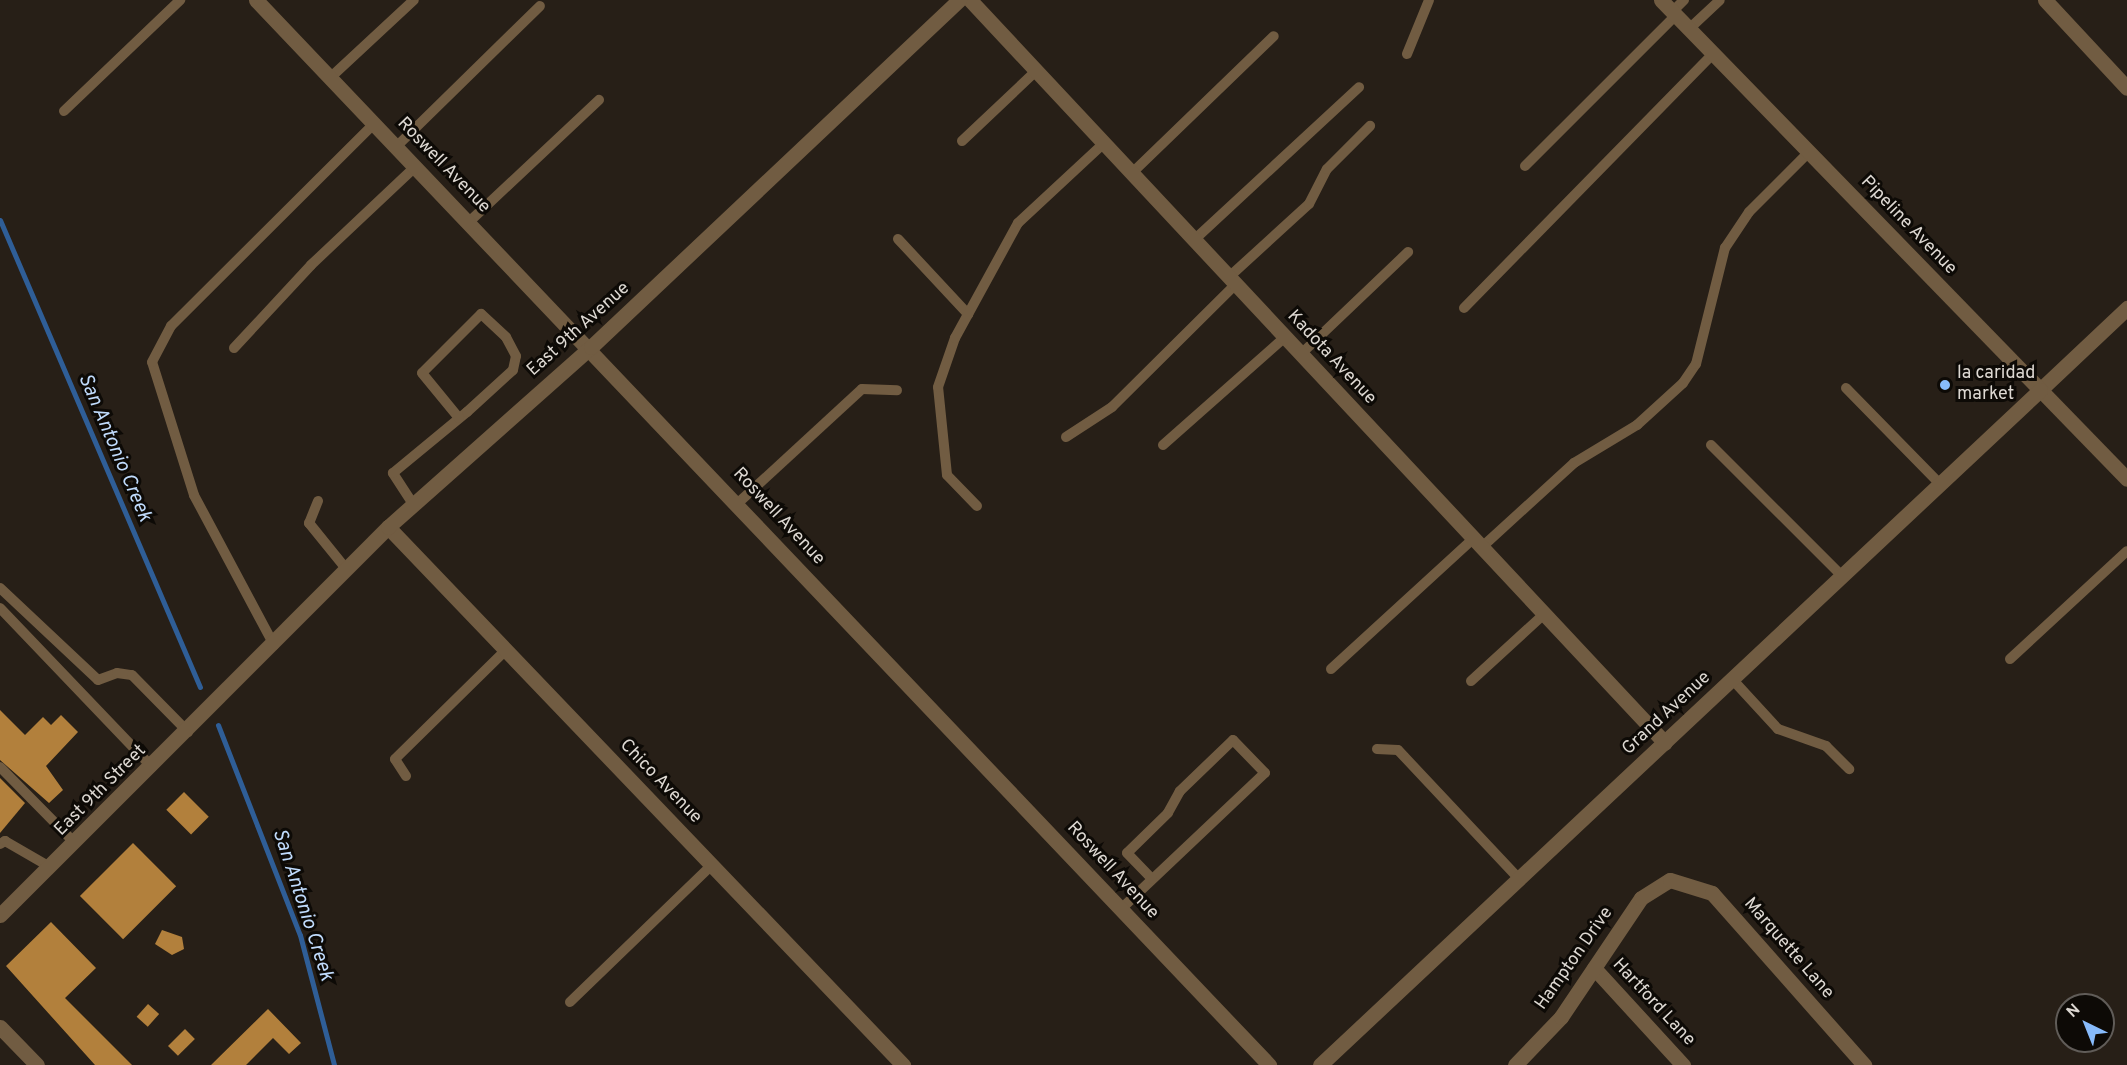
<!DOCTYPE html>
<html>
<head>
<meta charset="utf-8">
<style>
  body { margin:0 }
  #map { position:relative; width:2127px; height:1065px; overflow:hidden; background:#271f17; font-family:Overpass,sans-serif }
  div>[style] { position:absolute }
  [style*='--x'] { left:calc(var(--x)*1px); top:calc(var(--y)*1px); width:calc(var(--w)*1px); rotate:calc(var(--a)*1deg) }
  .stream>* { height:5px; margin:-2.5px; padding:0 2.5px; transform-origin:2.5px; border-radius:2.5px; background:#2f5e97 }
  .building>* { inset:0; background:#b2803c; transform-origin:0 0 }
  .service>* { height:10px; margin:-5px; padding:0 5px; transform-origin:5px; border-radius:5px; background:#715c42 }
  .minor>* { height:15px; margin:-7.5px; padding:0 7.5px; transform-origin:7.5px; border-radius:7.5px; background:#715c42 }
  .tertiary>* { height:15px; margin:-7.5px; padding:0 7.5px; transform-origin:7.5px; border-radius:7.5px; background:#715c42 }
  .dots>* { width:16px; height:16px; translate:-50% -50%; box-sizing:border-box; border:3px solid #0d0a06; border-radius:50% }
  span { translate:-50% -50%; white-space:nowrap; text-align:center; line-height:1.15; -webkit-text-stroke:6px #0d0a06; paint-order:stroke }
  .street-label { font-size:18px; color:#ddd8d2 }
  .poi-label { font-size:18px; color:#ddd8d2 }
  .left { translate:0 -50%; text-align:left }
  .water-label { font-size:20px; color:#c0dbfc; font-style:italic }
  .north { position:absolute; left:2055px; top:993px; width:60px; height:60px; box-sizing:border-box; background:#0d0a06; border:2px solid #605c58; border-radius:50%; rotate:317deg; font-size:16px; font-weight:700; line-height:24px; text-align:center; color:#ddd8d2 }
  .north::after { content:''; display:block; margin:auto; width:21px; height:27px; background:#87bbfb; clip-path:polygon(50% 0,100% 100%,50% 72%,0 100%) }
</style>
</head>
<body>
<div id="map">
  <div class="stream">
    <i style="--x:0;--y:220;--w:508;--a:66.82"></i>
    <i style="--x:218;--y:725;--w:225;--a:68.7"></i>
    <i style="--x:300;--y:935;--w:134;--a:75.3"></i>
  </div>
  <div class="building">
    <i style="clip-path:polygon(0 710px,25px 735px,43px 717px,51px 725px,61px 715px,78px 732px,46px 766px,63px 790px,49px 803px,0 760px)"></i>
    <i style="clip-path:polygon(0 778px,25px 803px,0 833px)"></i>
    <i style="left:184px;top:792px;width:35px;height:25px;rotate:45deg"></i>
    <i style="left:133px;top:843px;width:61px;height:75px;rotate:45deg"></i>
    <i style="clip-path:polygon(51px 922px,96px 968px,65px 998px,132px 1065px,95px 1065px,6px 966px)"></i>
    <i style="clip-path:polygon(162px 930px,182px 937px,184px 949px,172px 955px,155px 944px)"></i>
    <i style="left:148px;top:1004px;width:15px;height:17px;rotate:42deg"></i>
    <i style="clip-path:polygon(268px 1009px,301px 1043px,289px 1054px,273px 1038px,246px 1065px,211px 1065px)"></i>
    <i style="left:185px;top:1029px;width:14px;height:24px;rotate:45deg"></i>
  </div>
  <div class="service">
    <i style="--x:1672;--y:12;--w:17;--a:-45"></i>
    <i style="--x:1689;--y:29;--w:42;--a:-43.1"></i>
    <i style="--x:1407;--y:54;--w:58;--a:-67.8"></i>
    <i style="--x:331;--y:77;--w:113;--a:-42.9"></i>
    <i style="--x:64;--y:111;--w:161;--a:-43.7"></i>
    <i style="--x:962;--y:141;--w:102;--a:-43.4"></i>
    <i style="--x:397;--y:146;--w:200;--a:-44.4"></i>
    <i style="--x:1525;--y:166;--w:214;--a:-45"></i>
    <i style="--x:1132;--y:173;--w:197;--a:-44"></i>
    <i style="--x:470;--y:221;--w:177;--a:-43.2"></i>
    <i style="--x:898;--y:239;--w:103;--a:47"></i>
    <i style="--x:1194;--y:240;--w:225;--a:-42.8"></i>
    <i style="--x:1229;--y:277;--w:108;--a:-42.4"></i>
    <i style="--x:1309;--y:204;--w:39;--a:-63"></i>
    <i style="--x:1327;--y:169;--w:61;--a:-45"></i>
    <i style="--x:1464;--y:308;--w:356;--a:-45.6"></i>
    <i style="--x:234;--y:348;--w:113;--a:-47.1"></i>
    <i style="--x:311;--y:265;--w:144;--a:-43.3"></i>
    <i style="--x:1301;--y:354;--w:148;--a:-43.6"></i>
    <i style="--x:1846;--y:388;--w:134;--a:45.6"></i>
    <i style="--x:1066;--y:437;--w:55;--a:-33.1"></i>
    <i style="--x:1112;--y:407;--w:175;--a:-44.8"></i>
    <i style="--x:1163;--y:445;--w:163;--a:-41.5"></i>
    <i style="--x:1711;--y:445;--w:185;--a:45"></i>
    <i style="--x:318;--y:501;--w:24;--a:112"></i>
    <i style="--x:309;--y:523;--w:60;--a:51"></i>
    <i style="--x:738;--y:503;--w:168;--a:-42.6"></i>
    <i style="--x:862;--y:389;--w:35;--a:2"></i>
    <i style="--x:413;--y:504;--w:37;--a:-123"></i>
    <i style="--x:393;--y:473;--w:96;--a:-39.5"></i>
    <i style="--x:467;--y:412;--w:62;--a:-42.4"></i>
    <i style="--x:513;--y:370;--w:14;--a:-78"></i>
    <i style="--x:516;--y:356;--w:21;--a:-118"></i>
    <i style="--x:506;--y:337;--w:34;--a:-137"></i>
    <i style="--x:481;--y:314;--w:83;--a:135"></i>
    <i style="--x:422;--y:373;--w:58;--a:50.6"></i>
    <i style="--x:977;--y:506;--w:43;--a:-134.1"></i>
    <i style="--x:947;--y:475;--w:88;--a:-95.8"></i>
    <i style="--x:938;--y:387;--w:52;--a:-70.9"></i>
    <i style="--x:955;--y:338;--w:131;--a:-61.3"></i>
    <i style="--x:1018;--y:223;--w:117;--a:-42.9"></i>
    <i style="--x:1482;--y:547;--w:125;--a:-42.4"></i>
    <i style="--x:1574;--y:463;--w:74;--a:-31.1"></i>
    <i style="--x:1637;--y:425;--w:62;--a:-42.4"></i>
    <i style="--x:1683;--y:383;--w:23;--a:-56"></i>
    <i style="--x:1696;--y:364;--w:120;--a:-76"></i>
    <i style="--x:1725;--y:248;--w:43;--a:-56.3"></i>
    <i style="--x:1749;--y:212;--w:85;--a:-45"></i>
    <i style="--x:0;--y:588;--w:134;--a:43.2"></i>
    <i style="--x:98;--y:680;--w:20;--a:-20"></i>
    <i style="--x:117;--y:673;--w:15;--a:8"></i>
    <i style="--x:132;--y:675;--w:80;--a:45.5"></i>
    <i style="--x:0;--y:608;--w:220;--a:46.3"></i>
    <i style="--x:274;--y:645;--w:170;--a:-118.1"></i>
    <i style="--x:194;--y:495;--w:139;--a:-107.5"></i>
    <i style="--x:152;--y:362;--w:41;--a:-62.2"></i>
    <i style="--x:171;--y:326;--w:288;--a:-44.9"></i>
    <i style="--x:2010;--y:659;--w:159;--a:-42.7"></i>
    <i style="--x:1331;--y:669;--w:193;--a:-42.5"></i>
    <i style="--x:1732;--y:679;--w:68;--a:47.4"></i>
    <i style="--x:1778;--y:729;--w:51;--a:19.5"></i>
    <i style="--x:1826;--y:746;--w:33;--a:45"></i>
    <i style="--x:1471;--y:681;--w:99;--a:-42.5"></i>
    <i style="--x:1377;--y:749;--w:21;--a:3"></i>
    <i style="--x:1398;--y:750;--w:177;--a:46.8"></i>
    <i style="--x:0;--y:767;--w:107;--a:45.4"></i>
    <i style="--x:406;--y:776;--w:20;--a:-123"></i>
    <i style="--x:395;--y:759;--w:156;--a:-44.5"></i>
    <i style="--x:0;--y:844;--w:6;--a:-31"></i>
    <i style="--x:5;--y:841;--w:52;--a:30"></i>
    <i style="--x:1121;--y:909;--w:198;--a:-43.4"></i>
    <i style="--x:1265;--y:773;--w:46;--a:-134.1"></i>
    <i style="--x:1233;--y:740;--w:74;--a:136.1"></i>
    <i style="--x:1180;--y:791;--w:25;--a:119"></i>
    <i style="--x:1168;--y:813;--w:57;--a:135.7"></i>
    <i style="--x:1127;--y:853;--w:36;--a:46"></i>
    <i style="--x:570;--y:1002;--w:197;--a:-44"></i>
  </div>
  <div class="minor">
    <i style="--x:970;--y:0;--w:1017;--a:46.91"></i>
    <i style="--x:2045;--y:0;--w:120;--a:47"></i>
    <i style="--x:2040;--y:390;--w:120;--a:-43.3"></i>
    <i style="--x:388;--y:527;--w:745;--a:46.25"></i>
    <i style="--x:1594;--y:968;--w:132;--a:47.5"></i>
    <i style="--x:1515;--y:1065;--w:66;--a:-46.2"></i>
    <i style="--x:1561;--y:1017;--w:143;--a:-56.1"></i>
    <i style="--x:1641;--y:898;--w:34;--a:-32"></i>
    <i style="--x:1670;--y:880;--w:44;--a:17.2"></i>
    <i style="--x:1712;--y:893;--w:230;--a:48.5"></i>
  </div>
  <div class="tertiary">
    <i style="--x:256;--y:0;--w:1470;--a:46.43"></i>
    <i style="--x:1661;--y:0;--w:668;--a:45.79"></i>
    <i style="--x:0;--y:915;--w:549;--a:-45"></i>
    <i style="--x:388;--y:527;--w:271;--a:-41.6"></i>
    <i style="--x:591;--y:347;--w:506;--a:-43.32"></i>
    <i style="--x:0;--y:1027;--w:53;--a:45.8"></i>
    <i style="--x:1320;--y:1065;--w:987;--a:-43.15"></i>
  </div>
  <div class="dots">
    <i style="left:1945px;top:385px;background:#87bbfb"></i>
  </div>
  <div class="street-label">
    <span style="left:443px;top:166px;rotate:46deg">Roswell Avenue</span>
    <span style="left:1908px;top:226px;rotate:46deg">Pipeline Avenue</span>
    <span style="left:579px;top:330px;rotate:-42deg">East 9th Avenue</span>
    <span style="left:1331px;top:358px;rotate:47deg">Kadota Avenue</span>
    <span style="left:778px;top:517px;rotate:47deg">Roswell Avenue</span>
    <span style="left:1667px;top:714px;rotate:-43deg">Grand Avenue</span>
    <span style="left:660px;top:782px;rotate:46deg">Chico Avenue</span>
    <span style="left:101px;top:791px;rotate:-45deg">East 9th Street</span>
    <span style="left:1112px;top:871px;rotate:47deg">Roswell Avenue</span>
    <span style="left:1788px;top:949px;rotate:49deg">Marquette Lane</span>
    <span style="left:1575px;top:959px;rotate:-55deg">Hampton Drive</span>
    <span style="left:1653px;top:1003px;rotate:47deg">Hartford Lane</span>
  </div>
  <div class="poi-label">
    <span class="left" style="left:1957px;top:385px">la caridad<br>market</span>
  </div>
  <div class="water-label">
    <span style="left:114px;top:448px;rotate:67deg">San Antonio Creek</span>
    <span style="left:302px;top:905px;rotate:72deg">San Antonio Creek</span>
  </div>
  <div class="north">N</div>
</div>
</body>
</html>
